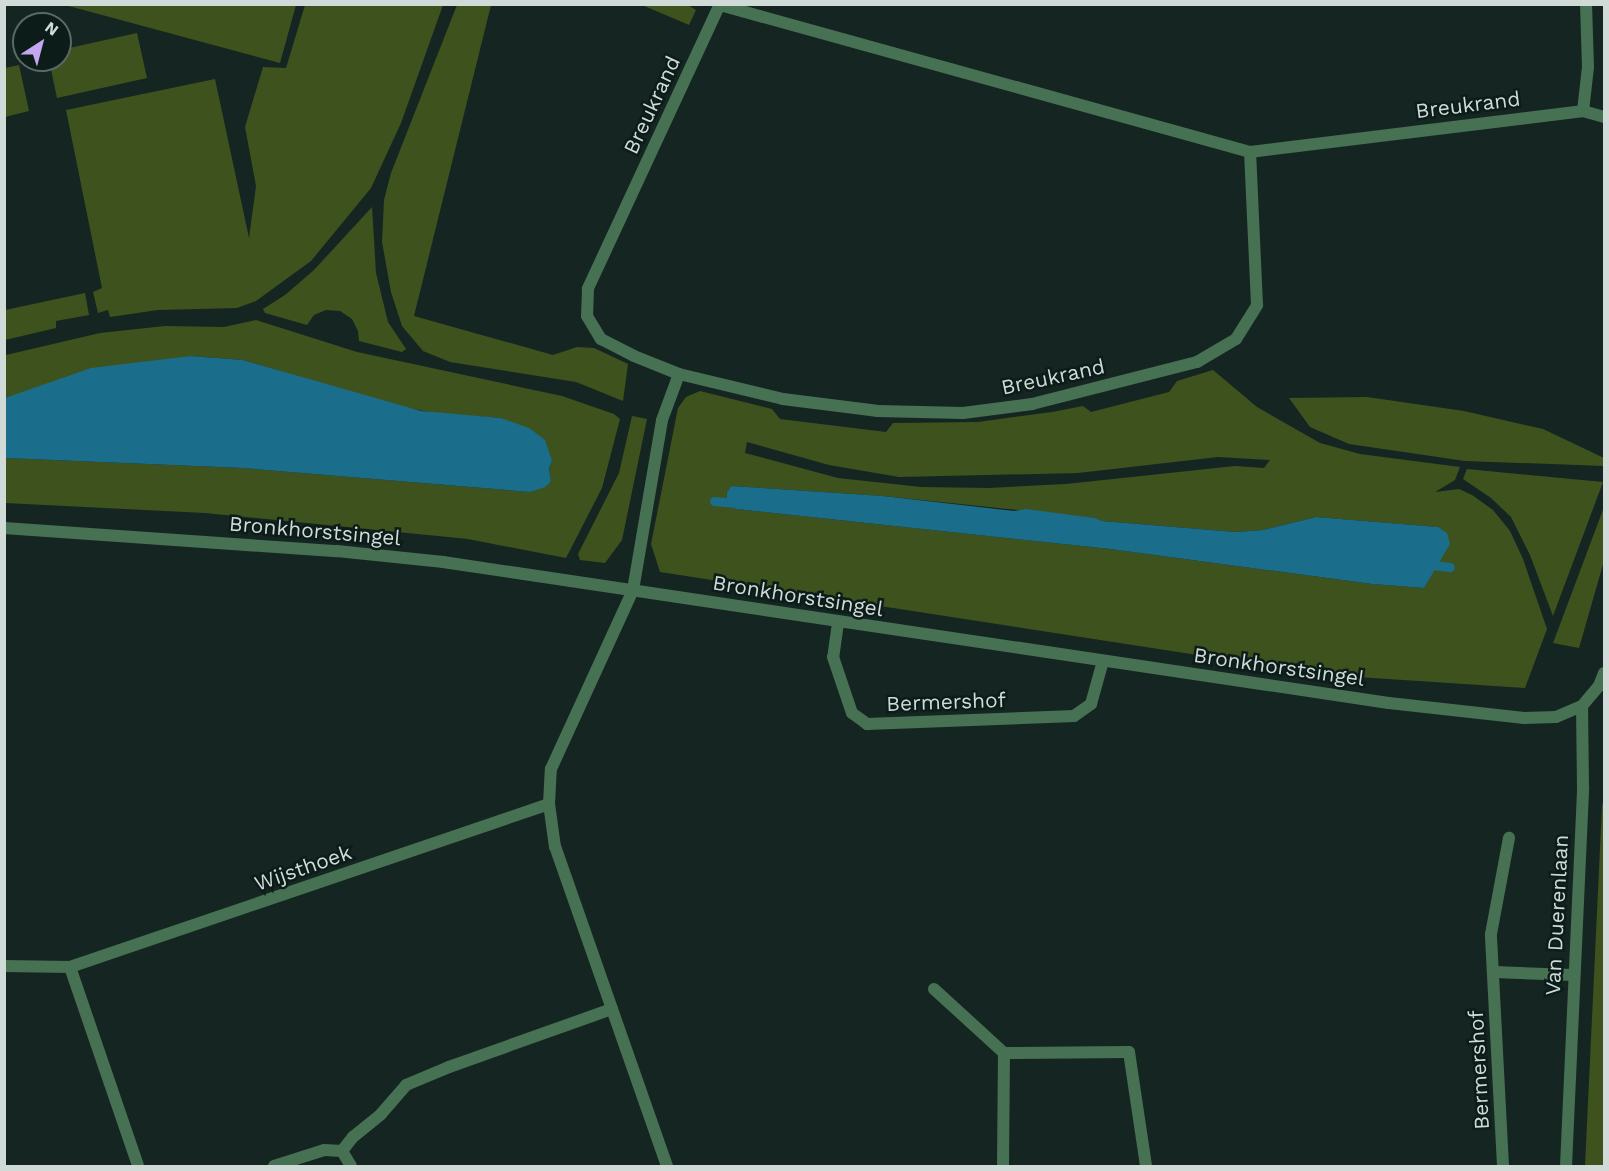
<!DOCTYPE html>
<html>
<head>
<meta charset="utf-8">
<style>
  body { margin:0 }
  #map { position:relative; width:1609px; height:1171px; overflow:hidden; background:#152622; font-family:"Work Sans",sans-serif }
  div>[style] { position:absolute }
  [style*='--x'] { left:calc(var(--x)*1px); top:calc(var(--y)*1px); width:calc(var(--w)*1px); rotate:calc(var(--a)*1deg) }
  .green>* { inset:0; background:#3e521e }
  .water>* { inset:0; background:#1a6d8b }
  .stream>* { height:9px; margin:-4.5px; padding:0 4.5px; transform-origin:4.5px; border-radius:4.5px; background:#1a6d8b }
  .minor>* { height:12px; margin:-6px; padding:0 6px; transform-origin:6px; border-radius:6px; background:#477153 }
  .tertiary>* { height:12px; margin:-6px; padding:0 6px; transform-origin:6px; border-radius:6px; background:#477153 }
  span { translate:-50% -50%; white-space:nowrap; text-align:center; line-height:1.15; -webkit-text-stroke:5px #0c1d19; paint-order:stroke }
  .street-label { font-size:21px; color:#d0dbd8 }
  .frame { position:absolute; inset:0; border:6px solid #d0dbd8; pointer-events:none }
  .north { position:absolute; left:12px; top:12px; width:60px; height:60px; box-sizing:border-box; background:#0c1d19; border:2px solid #5a6965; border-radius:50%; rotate:36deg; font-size:16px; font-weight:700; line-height:24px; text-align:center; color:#d0dbd8 }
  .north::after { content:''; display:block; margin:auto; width:21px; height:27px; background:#c5a7f1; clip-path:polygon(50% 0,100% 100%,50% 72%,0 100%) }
</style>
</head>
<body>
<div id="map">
  <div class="green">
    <i style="clip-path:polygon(65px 5px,296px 5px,280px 63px)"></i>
    <i style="clip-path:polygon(305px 5px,443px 5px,401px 123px,371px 188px,311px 261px,256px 301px,237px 308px,158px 310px,110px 317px,108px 310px,98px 313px,93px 292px,102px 288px,66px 110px,215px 79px,249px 238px,256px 186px,245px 127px,263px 67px,286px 68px)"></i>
    <i style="clip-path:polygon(457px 5px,491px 5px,414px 316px,553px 355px,577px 347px,594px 348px,628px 364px,623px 401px,576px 382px,450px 362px,423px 351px,402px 326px,391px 292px,382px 242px,384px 200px,391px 173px)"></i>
    <i style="clip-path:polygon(642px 5px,688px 5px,696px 10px,689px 25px)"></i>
    <i style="clip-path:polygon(137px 33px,147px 78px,57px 98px,49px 60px,60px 60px,60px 50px)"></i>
    <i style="clip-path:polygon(19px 65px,29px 111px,5px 117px,5px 68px)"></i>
    <i style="clip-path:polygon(372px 207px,376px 273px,388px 322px,406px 349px,402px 352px,359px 341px,358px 331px,352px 319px,340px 311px,326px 310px,314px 315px,307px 325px,265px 313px,263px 309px,285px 295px,314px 270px)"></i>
    <i style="clip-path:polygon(85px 293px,89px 315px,56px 321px,56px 328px,5px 340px,5px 310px)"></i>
    <i style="clip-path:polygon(256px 320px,357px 352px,562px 396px,614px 414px,620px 419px,602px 488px,566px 558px,468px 539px,205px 513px,5px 503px,5px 458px,243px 468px,530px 492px,551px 481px,549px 468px,552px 461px,501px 418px,441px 414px,402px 407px,243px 360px,191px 356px,5px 398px,6px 355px,100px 333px,165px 326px,224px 327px)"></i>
    <i style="clip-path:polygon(evenodd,1213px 370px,1257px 407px,1320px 443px,1360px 454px,1460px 467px,1455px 480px,1435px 492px,1459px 489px,1472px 495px,1493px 510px,1510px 531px,1523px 559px,1547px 629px,1525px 688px,1327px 675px,660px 572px,651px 544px,678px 408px,686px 397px,700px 391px,772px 409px,780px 419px,886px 432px,893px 423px,978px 422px,1052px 412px,1083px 406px,1091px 412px,1169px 392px,1177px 381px,1213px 370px,747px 442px,829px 465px,899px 477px,1078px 473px,1218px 457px,1270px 460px,1264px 468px,1235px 466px,1066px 484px,989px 488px,921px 487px,838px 478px,745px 453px,747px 442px,1213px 370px,733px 486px,883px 496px,1094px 518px,1102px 521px,1236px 532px,1263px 530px,1316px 517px,1437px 527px,1434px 569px,1424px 588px,1372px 584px,1110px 549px,737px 509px,726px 503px,727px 492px,733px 486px)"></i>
    <i style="clip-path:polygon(1367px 397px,1464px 411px,1543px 429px,1604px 458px,1604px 466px,1465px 461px,1349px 444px,1310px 427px,1289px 398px)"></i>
    <i style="clip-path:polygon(632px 416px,647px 419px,622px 540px,605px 563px,580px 560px,578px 554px,619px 473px)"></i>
    <i style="clip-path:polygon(1467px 469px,1603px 482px,1553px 616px,1530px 555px,1511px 517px,1491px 498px,1463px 479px)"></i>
    <i style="clip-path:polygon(1604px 507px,1604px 561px,1579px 648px,1553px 643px)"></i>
    <i style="clip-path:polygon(1604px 797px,1604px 1166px,1585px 1166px,1602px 806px)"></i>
  </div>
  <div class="water">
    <i style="clip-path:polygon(191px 356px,243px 360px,421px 411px,501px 418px,529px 428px,545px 440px,552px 461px,549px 468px,551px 481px,545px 487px,530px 492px,243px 468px,5px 458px,5px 398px,91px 368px)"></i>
    <i style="clip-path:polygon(732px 486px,883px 496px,1014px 511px,1026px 509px,1095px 518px,1102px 521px,1236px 532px,1263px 530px,1316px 517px,1438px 527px,1447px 533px,1450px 544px,1424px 588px,1372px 584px,1110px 549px,736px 509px,726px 503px,727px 492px)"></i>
  </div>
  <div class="stream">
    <i style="--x:714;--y:501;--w:22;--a:5"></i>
    <i style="--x:1425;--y:564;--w:25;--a:7"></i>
  </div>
  <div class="minor">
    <i style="--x:720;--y:4;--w:314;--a:114.9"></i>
    <i style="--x:588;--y:289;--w:27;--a:92"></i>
    <i style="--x:587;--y:316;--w:27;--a:59"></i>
    <i style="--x:601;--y:339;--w:37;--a:27"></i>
    <i style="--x:634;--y:356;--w:48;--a:21.8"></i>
    <i style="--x:679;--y:374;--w:107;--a:13.5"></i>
    <i style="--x:783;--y:399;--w:96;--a:7.2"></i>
    <i style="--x:878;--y:411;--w:85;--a:1.3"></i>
    <i style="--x:963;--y:413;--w:70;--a:-7.4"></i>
    <i style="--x:1032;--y:404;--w:170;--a:-14.3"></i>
    <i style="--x:1197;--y:362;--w:45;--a:-30.5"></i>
    <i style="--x:1236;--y:339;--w:40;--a:-58"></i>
    <i style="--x:1257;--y:305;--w:153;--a:-92.6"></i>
    <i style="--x:720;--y:5;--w:550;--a:15.5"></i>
    <i style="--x:1250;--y:152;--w:336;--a:-7"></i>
    <i style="--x:1583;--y:111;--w:22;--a:16"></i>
    <i style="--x:1583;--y:111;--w:44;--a:-83.5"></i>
    <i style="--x:1588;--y:67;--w:63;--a:-91.8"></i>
    <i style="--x:838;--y:623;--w:34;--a:98"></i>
    <i style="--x:833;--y:657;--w:59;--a:71.3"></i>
    <i style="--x:852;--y:713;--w:19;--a:36"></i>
    <i style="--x:867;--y:724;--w:207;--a:-2.2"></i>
    <i style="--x:1074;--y:716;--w:21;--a:-35"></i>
    <i style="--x:1091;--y:704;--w:45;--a:-74.4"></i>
    <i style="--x:4;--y:966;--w:66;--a:0.9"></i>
    <i style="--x:70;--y:967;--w:506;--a:-18.79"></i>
    <i style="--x:70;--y:967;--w:210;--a:71.1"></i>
    <i style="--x:1494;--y:972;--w:79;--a:2.2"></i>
    <i style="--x:934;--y:989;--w:95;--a:42.4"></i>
    <i style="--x:1004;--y:1053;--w:125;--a:-0.5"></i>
    <i style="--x:1129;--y:1052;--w:115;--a:81.5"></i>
    <i style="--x:342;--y:1151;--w:17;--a:59"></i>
    <i style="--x:274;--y:1166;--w:52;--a:-17.7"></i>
    <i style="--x:324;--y:1150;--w:18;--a:3"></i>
    <i style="--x:342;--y:1151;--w:18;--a:-52"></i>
    <i style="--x:353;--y:1137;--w:36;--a:-39"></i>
    <i style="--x:381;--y:1114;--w:38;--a:-49"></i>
    <i style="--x:406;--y:1085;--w:47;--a:-22.7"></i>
    <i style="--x:449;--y:1067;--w:173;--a:-19.6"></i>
    <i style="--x:667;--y:1166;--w:338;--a:-109.3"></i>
    <i style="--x:555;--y:847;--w:43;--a:-97.9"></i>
    <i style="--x:549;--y:804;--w:35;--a:-87"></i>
    <i style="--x:551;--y:769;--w:197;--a:-65.4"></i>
    <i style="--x:633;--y:590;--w:172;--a:-80.3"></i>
    <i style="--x:662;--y:420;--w:49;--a:-69.7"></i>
    <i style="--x:1003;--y:1166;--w:113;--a:-89.5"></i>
    <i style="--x:1503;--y:1166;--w:232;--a:-93"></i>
    <i style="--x:1491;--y:934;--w:98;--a:-79.4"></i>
    <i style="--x:1566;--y:1166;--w:379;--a:-87.4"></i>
    <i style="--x:1583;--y:787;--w:81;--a:-90.7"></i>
  </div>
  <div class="tertiary">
    <i style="--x:4;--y:528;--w:334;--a:4"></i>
    <i style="--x:337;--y:551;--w:107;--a:5.9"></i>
    <i style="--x:443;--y:562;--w:956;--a:8.48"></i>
    <i style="--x:1389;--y:703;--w:136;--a:6.3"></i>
    <i style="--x:1524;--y:718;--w:32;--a:-2"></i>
    <i style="--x:1556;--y:717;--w:28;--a:-23"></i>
    <i style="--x:1582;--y:706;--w:26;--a:-50"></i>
    <i style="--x:1599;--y:686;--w:14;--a:-69"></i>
  </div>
  <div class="street-label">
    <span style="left:652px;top:105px;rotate:-65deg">Breukrand</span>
    <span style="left:1468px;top:105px;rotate:-7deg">Breukrand</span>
    <span style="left:1053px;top:377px;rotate:-12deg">Breukrand</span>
    <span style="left:315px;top:531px;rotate:5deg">Bronkhorstsingel</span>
    <span style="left:798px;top:596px;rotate:9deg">Bronkhorstsingel</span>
    <span style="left:1279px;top:667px;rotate:8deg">Bronkhorstsingel</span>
    <span style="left:946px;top:702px;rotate:-2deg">Bermershof</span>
    <span style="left:303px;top:868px;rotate:-19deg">Wijsthoek</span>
    <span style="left:1557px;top:915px;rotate:-87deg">Van Duerenlaan</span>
    <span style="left:1479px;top:1070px;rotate:-93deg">Bermershof</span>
  </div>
  <div class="frame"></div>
  <div class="north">N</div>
</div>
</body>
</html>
